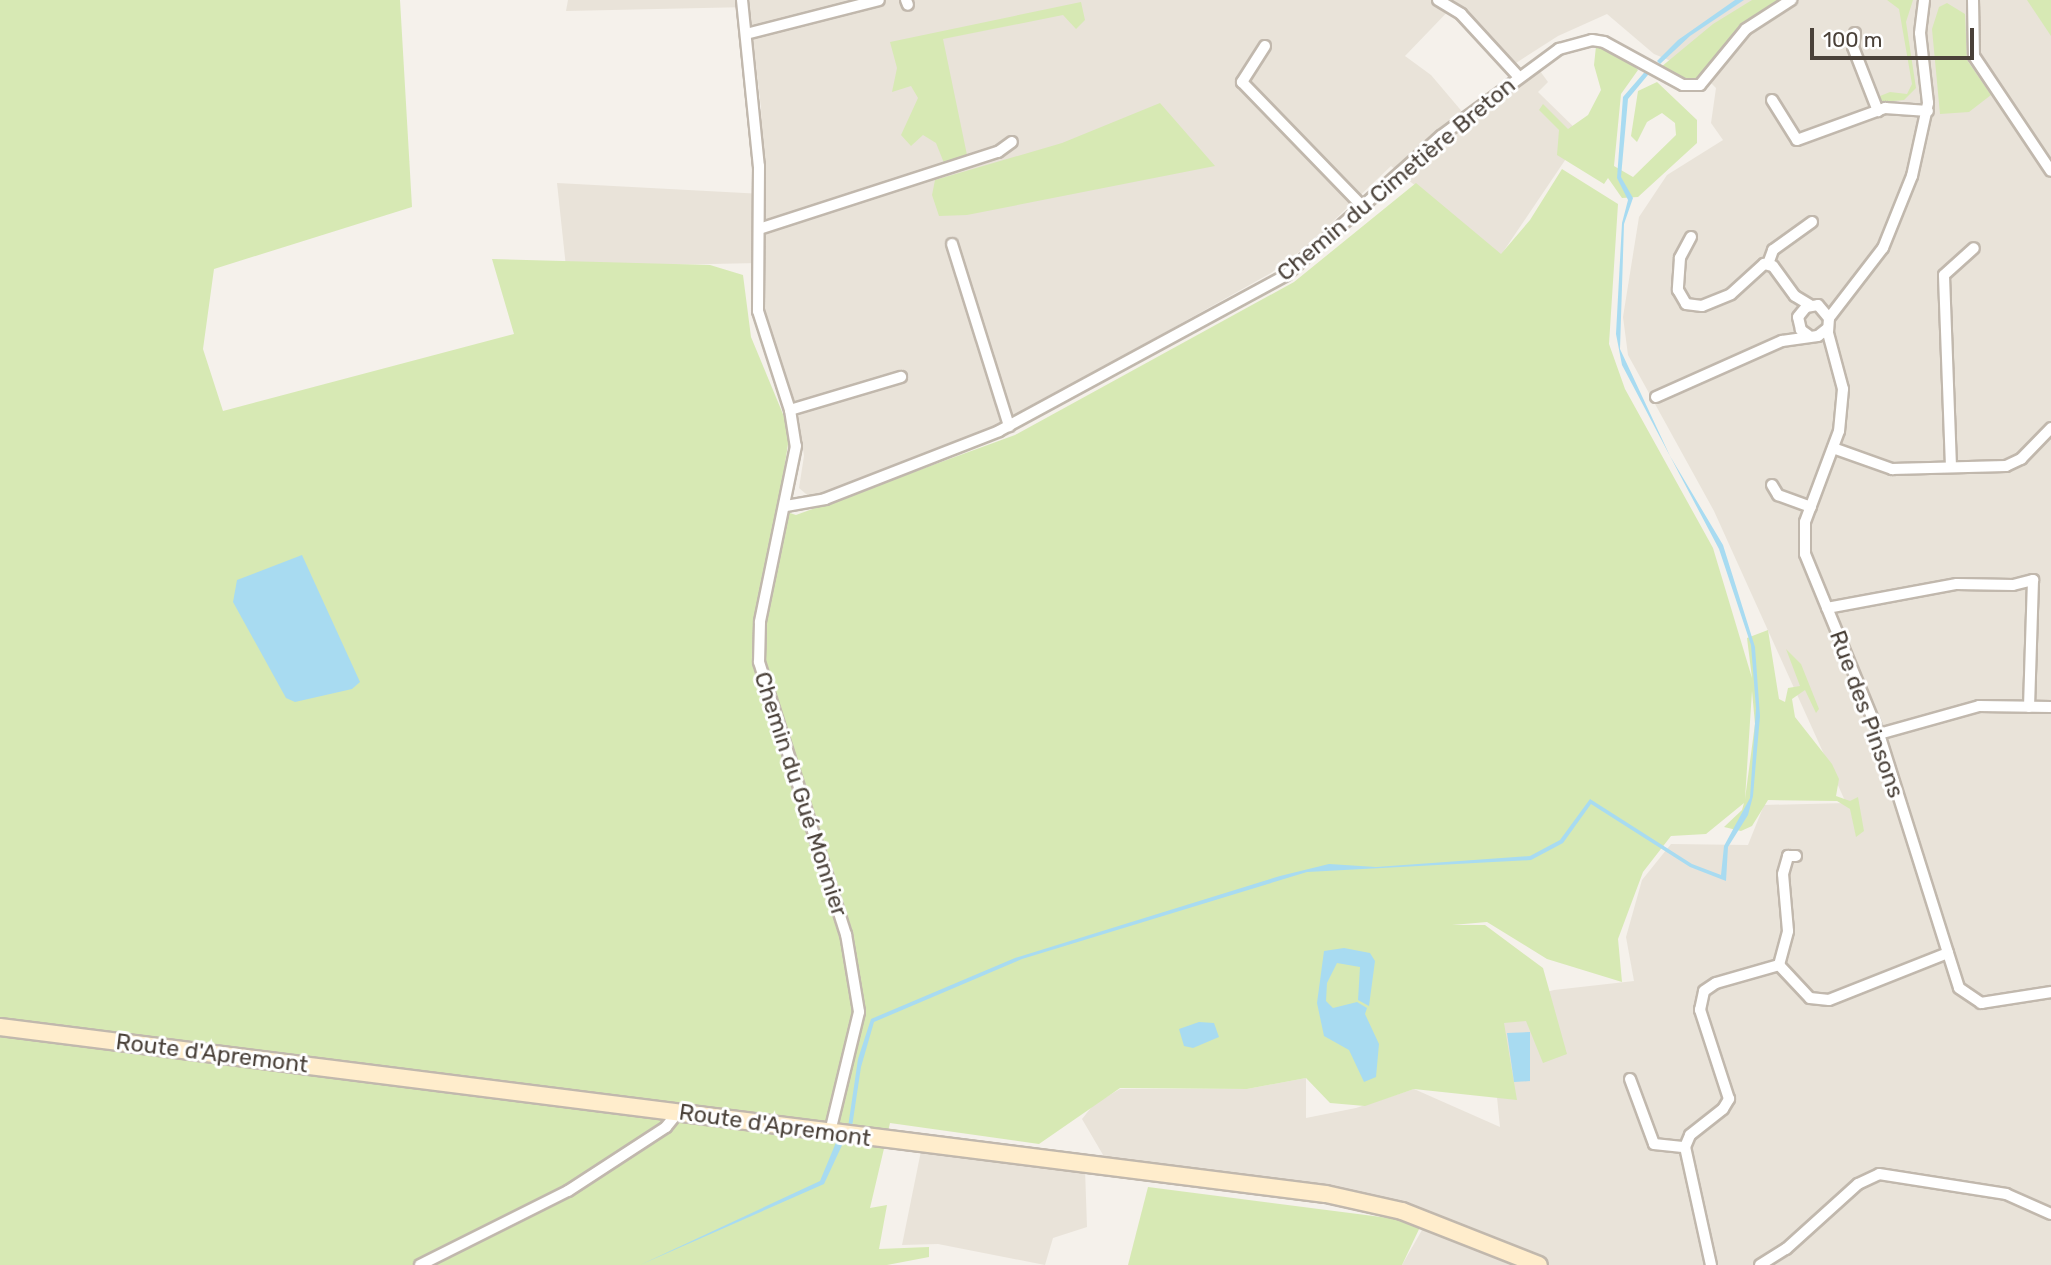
<!DOCTYPE html>
<html>
<head>
<meta charset="utf-8">
<style>
  body { margin:0 }
  #map { position:relative; width:2051px; height:1265px; overflow:hidden; background:#f5f1eb; font-family:Rubik,sans-serif }
  div>[style] { position:absolute }
  [style*='--x'] { left:calc(var(--x)*1px); top:calc(var(--y)*1px); width:calc(var(--w)*1px); rotate:calc(var(--a)*1deg) }
  .residential>* { inset:0; background:#e9e3d9 }
  .green>* { inset:0; background:#d7e9b4 }
  .water>* { inset:0; background:#a8dbf1 }
  .roads { filter:drop-shadow(2px 0 #c1b8ad) drop-shadow(-2px 0 #c1b8ad) drop-shadow(0 2px #c1b8ad) drop-shadow(0 -2px #c1b8ad) }
  .street>* { height:10px; margin:-5px; padding:0 5px; transform-origin:5px; border-radius:5px; background:#fff }
  .secondary>* { height:16px; margin:-8px; padding:0 8px; transform-origin:8px; border-radius:8px; background:#ffedcc }
  span { translate:-50% -50%; white-space:nowrap; text-align:center; line-height:1.15; -webkit-text-stroke:6px #fff; paint-order:stroke }
  .street-label { font-size:23px; color:#4a4139 }
  .scale { position:absolute; left:1810px; top:28px; width:164px; height:32px; box-sizing:border-box; border:4px solid #4a4139; border-top:0; padding-left:9px; font-size:21px; line-height:24px; white-space:nowrap; color:#4a4139; -webkit-text-stroke:5px #fff; paint-order:stroke }
</style>
</head>
<body>
<div id="map">
  <div class="residential">
    <i style="clip-path:polygon(568px 0,2051px 0,2051px 1265px,1402px 1265px,1430px 1216px,1106px 1160px,1082px 1119px,1094px 1104px,1120px 1089px,1247px 1089px,1306px 1078px,1306px 1118px,1356px 1108px,1414px 1089px,1500px 1127px,1488px 1008px,1554px 990px,1634px 981px,1626px 937px,1642px 880px,1671px 844px,1748px 845px,1764px 805px,1846px 803px,1714px 511px,1628px 355px,1623px 317px,1639px 217px,1667px 175px,1723px 140px,1711px 123px,1716px 88px,1702px 74px,1654px 54px,1607px 14px,1558px 36px,1516px 63px,1456px 3px,1405px 56px,1431px 75px,1470px 121px,1540px 71px,1548px 82px,1538px 92px,1582px 135px,1501px 255px,1391px 166px,1307px 246px,1271px 273px,1005px 422px,813px 500px,799px 488px,804px 456px,798px 413px,765px 313px,759px 263px,566px 267px,557px 183px,763px 194px,761px 108px,749px 7px,566px 11px)"></i>
    <i style="clip-path:polygon(921px 1151px,1085px 1169px,1087px 1227px,1053px 1238px,1045px 1265px,938px 1244px,902px 1245px)"></i>
  </div>
  <div class="green">
    <i style="clip-path:polygon(evenodd,0 0,400px 0,412px 207px,214px 269px,203px 349px,223px 411px,514px 334px,492px 259px,710px 265px,743px 275px,751px 337px,790px 431px,778px 509px,796px 515px,1015px 435px,1294px 282px,1416px 183px,1501px 254px,1530px 220px,1562px 169px,1618px 204px,1609px 344px,1625px 389px,1713px 548px,1752px 678px,1747px 638px,1768px 630px,1779px 699px,1785px 702px,1788px 688px,1800px 686px,1786px 649px,1801px 664px,1819px 709px,1816px 713px,1805px 690px,1792px 699px,1795px 717px,1832px 764px,1839px 779px,1836px 796px,1850px 801px,1858px 797px,1864px 831px,1856px 837px,1850px 809px,1837px 801px,1768px 800px,1752px 826px,1741px 831px,1724px 827px,1742px 810px,1744px 803px,1706px 834px,1671px 836px,1643px 872px,1618px 939px,1622px 982px,1547px 959px,1487px 922px,1452px 925px,1485px 925px,1543px 968px,1567px 1054px,1543px 1063px,1526px 1021px,1504px 1023px,1517px 1100px,1414px 1089px,1365px 1106px,1330px 1103px,1306px 1078px,1247px 1089px,1120px 1088px,1039px 1144px,890px 1123px,870px 1208px,887px 1205px,879px 1249px,929px 1247px,929px 1257px,887px 1265px,0 1265px,0 0,1752px 691px,1755px 724px,1745px 799px,1752px 691px)"></i>
    <i style="clip-path:polygon(1752px 0,1778px 0,1745px 23px,1700px 81px,1688px 83px,1661px 67px,1713px 24px)"></i>
    <i style="clip-path:polygon(1887px 0,1913px 0,1906px 22px,1916px 88px,1904px 100px,1882px 102px,1880px 96px,1890px 92px,1907px 94px,1912px 84px,1899px 9px)"></i>
    <i style="clip-path:polygon(2027px 0,2051px 0,2051px 36px)"></i>
    <i style="clip-path:polygon(1081px 2px,1085px 20px,1076px 29px,1063px 15px,943px 39px,967px 155px,944px 163px,936px 143px,923px 135px,911px 146px,901px 135px,918px 98px,911px 86px,892px 92px,897px 68px,890px 42px)"></i>
    <i style="clip-path:polygon(1947px 3px,1965px 14px,1967px 60px,1991px 95px,1969px 112px,1940px 114px,1932px 29px,1939px 7px)"></i>
    <i style="clip-path:polygon(1596px 46px,1625px 56px,1638px 70px,1621px 94px,1614px 166px,1633px 177px,1676px 135px,1675px 123px,1662px 113px,1647px 122px,1637px 142px,1631px 136px,1638px 91px,1657px 82px,1697px 120px,1697px 143px,1638px 197px,1622px 198px,1608px 178px,1604px 184px,1557px 155px,1559px 130px,1539px 110px,1543px 104px,1568px 129px,1588px 115px,1601px 90px,1594px 65px)"></i>
    <i style="clip-path:polygon(1160px 103px,1215px 166px,967px 215px,939px 216px,932px 195px,935px 180px,1062px 143px)"></i>
    <i style="clip-path:polygon(1148px 1187px,1389px 1218px,1421px 1225px,1402px 1265px,1128px 1265px)"></i>
  </div>
  <div class="water">
    <i style="clip-path:polygon(1735px 0,1744px 0,1690px 36px,1660px 64px,1657px 61px,1678px 40px)"></i>
    <i style="clip-path:polygon(1649px 67px,1652px 70px,1628px 99px,1621px 177px,1633px 198px,1624px 224px,1620px 349px,1670px 456px,1723px 545px,1755px 647px,1760px 716px,1753px 796px,1748px 815px,1728px 847px,1726px 881px,1690px 867px,1591px 804px,1563px 843px,1531px 860px,1307px 872px,1022px 959px,874px 1022px,861px 1067px,852px 1127px,848px 1127px,858px 1059px,871px 1019px,1015px 958px,1280px 876px,1329px 864px,1376px 867px,1530px 856px,1560px 840px,1590px 799px,1692px 864px,1721px 875px,1724px 846px,1750px 798px,1756px 708px,1751px 645px,1719px 549px,1622px 365px,1616px 334px,1622px 223px,1628px 200px,1617px 178px,1623px 97px)"></i>
    <i style="clip-path:polygon(302px 555px,360px 682px,352px 689px,295px 702px,286px 698px,233px 602px,237px 580px)"></i>
    <i style="clip-path:polygon(1344px 948px,1370px 953px,1375px 961px,1369px 1006px,1358px 1000px,1360px 967px,1337px 963px,1327px 983px,1326px 1001px,1333px 1008px,1357px 1002px,1367px 1008px,1365px 1014px,1379px 1044px,1376px 1077px,1364px 1082px,1349px 1050px,1324px 1036px,1317px 1003px,1324px 951px)"></i>
    <i style="clip-path:polygon(1199px 1022px,1214px 1023px,1219px 1037px,1193px 1048px,1184px 1046px,1179px 1029px)"></i>
    <i style="clip-path:polygon(1530px 1032px,1530px 1081px,1514px 1082px,1507px 1033px)"></i>
    <i style="clip-path:polygon(837px 1140px,844px 1141px,824px 1184px,640px 1265px,820px 1181px)"></i>
  </div>
  <div class="roads">
    <div class="street">
      <i style="--x:742;--y:0;--w:167;--a:84.2"></i>
      <i style="--x:759;--y:166;--w:145;--a:90.4"></i>
      <i style="--x:758;--y:311;--w:104;--a:72.1"></i>
      <i style="--x:790;--y:410;--w:36;--a:81"></i>
      <i style="--x:796;--y:446;--w:180;--a:101.6"></i>
      <i style="--x:760;--y:622;--w:40;--a:91.4"></i>
      <i style="--x:759;--y:662;--w:286;--a:72.3"></i>
      <i style="--x:846;--y:934;--w:79;--a:80.5"></i>
      <i style="--x:859;--y:1012;--w:123;--a:103.6"></i>
      <i style="--x:906;--y:0;--w:5;--a:68"></i>
      <i style="--x:1438;--y:0;--w:27;--a:31"></i>
      <i style="--x:1461;--y:14;--w:86;--a:47.4"></i>
      <i style="--x:1973;--y:0;--w:56;--a:89"></i>
      <i style="--x:1974;--y:56;--w:138;--a:56.2"></i>
      <i style="--x:1855;--y:33;--w:14;--a:98"></i>
      <i style="--x:1853;--y:47;--w:69;--a:68.7"></i>
      <i style="--x:746;--y:34;--w:137;--a:-14.3"></i>
      <i style="--x:1265;--y:46;--w:43;--a:122.6"></i>
      <i style="--x:1242;--y:82;--w:174;--a:45.9"></i>
      <i style="--x:1772;--y:100;--w:47;--a:58"></i>
      <i style="--x:1797;--y:140;--w:94;--a:-20"></i>
      <i style="--x:1885;--y:108;--w:43;--a:4"></i>
      <i style="--x:759;--y:229;--w:251;--a:-17.9"></i>
      <i style="--x:998;--y:152;--w:17;--a:-36"></i>
      <i style="--x:1691;--y:237;--w:24;--a:118"></i>
      <i style="--x:1680;--y:258;--w:32;--a:94"></i>
      <i style="--x:1678;--y:290;--w:16;--a:60"></i>
      <i style="--x:1686;--y:304;--w:16;--a:7"></i>
      <i style="--x:1702;--y:306;--w:31;--a:-22"></i>
      <i style="--x:1731;--y:294;--w:45;--a:-42.3"></i>
      <i style="--x:1764;--y:264;--w:9;--a:13"></i>
      <i style="--x:1773;--y:266;--w:37;--a:54"></i>
      <i style="--x:1795;--y:296;--w:17;--a:31"></i>
      <i style="--x:952;--y:244;--w:191;--a:72.6"></i>
      <i style="--x:1768;--y:264;--w:15;--a:-70"></i>
      <i style="--x:1773;--y:250;--w:48;--a:-35.7"></i>
      <i style="--x:1829;--y:318;--w:88;--a:-52.4"></i>
      <i style="--x:1883;--y:248;--w:78;--a:-68.1"></i>
      <i style="--x:1912;--y:176;--w:75;--a:-77.6"></i>
      <i style="--x:1928;--y:103;--w:70;--a:-96.5"></i>
      <i style="--x:1920;--y:33;--w:33;--a:-83"></i>
      <i style="--x:1808;--y:335;--w:9;--a:-144"></i>
      <i style="--x:1801;--y:330;--w:13;--a:-103"></i>
      <i style="--x:1798;--y:317;--w:13;--a:-51"></i>
      <i style="--x:1806;--y:307;--w:12;--a:-9"></i>
      <i style="--x:1818;--y:305;--w:17;--a:50"></i>
      <i style="--x:1829;--y:318;--w:15;--a:94"></i>
      <i style="--x:1828;--y:333;--w:58;--a:75"></i>
      <i style="--x:1843;--y:389;--w:42;--a:95.4"></i>
      <i style="--x:1839;--y:431;--w:97;--a:110.5"></i>
      <i style="--x:1805;--y:522;--w:32;--a:90"></i>
      <i style="--x:1805;--y:554;--w:195;--a:67.7"></i>
      <i style="--x:1879;--y:734;--w:266;--a:72.5"></i>
      <i style="--x:1959;--y:988;--w:27;--a:34"></i>
      <i style="--x:1981;--y:1003;--w:71;--a:-8.9"></i>
      <i style="--x:1656;--y:397;--w:138;--a:-24"></i>
      <i style="--x:1782;--y:341;--w:36;--a:-8"></i>
      <i style="--x:1818;--y:336;--w:13;--a:-39"></i>
      <i style="--x:790;--y:410;--w:116;--a:-16.6"></i>
      <i style="--x:1833;--y:448;--w:63;--a:19.6"></i>
      <i style="--x:1892;--y:469;--w:114;--a:-1.5"></i>
      <i style="--x:2006;--y:466;--w:17;--a:-25"></i>
      <i style="--x:2021;--y:459;--w:43;--a:-45.9"></i>
      <i style="--x:1951;--y:467;--w:192;--a:-92.1"></i>
      <i style="--x:1944;--y:275;--w:40;--a:-42"></i>
      <i style="--x:1772;--y:485;--w:12;--a:59"></i>
      <i style="--x:1778;--y:495;--w:35;--a:20"></i>
      <i style="--x:786;--y:506;--w:40;--a:-10"></i>
      <i style="--x:825;--y:499;--w:187;--a:-21.3"></i>
      <i style="--x:999;--y:431;--w:327;--a:-28.5"></i>
      <i style="--x:1286;--y:275;--w:208;--a:-41.9"></i>
      <i style="--x:1441;--y:136;--w:147;--a:-36.4"></i>
      <i style="--x:1559;--y:49;--w:34;--a:-15"></i>
      <i style="--x:1592;--y:40;--w:12;--a:9"></i>
      <i style="--x:1604;--y:42;--w:90;--a:28.6"></i>
      <i style="--x:1683;--y:85;--w:17;--a:0"></i>
      <i style="--x:1700;--y:85;--w:72;--a:-50.6"></i>
      <i style="--x:1746;--y:29;--w:54;--a:-32.8"></i>
      <i style="--x:1827;--y:608;--w:132;--a:-10.5"></i>
      <i style="--x:1957;--y:584;--w:56;--a:1"></i>
      <i style="--x:2013;--y:585;--w:21;--a:-14"></i>
      <i style="--x:2033;--y:580;--w:127;--a:91.8"></i>
      <i style="--x:1879;--y:734;--w:104;--a:-15.6"></i>
      <i style="--x:1979;--y:706;--w:72;--a:0.8"></i>
      <i style="--x:1779;--y:965;--w:35;--a:-75"></i>
      <i style="--x:1788;--y:931;--w:57;--a:-95"></i>
      <i style="--x:1783;--y:874;--w:19;--a:-74"></i>
      <i style="--x:1788;--y:856;--w:8;--a:0"></i>
      <i style="--x:1630;--y:1079;--w:69;--a:69.7"></i>
      <i style="--x:1654;--y:1144;--w:31;--a:6"></i>
      <i style="--x:420;--y:1265;--w:165;--a:-26.6"></i>
      <i style="--x:568;--y:1191;--w:117;--a:-33.1"></i>
      <i style="--x:666;--y:1127;--w:19;--a:-51"></i>
      <i style="--x:1711;--y:1265;--w:121;--a:-102.4"></i>
      <i style="--x:1685;--y:1147;--w:13;--a:-67"></i>
      <i style="--x:1690;--y:1135;--w:42;--a:-38.2"></i>
      <i style="--x:1723;--y:1109;--w:12;--a:-59"></i>
      <i style="--x:1729;--y:1099;--w:94;--a:-108"></i>
      <i style="--x:1700;--y:1010;--w:19;--a:-78"></i>
      <i style="--x:1704;--y:991;--w:14;--a:-34"></i>
      <i style="--x:1716;--y:983;--w:66;--a:-15.9"></i>
      <i style="--x:1779;--y:965;--w:45;--a:46.8"></i>
      <i style="--x:1810;--y:998;--w:19;--a:6"></i>
      <i style="--x:1829;--y:1000;--w:128;--a:-21.6"></i>
      <i style="--x:1760;--y:1265;--w:31;--a:-32"></i>
      <i style="--x:1786;--y:1249;--w:97;--a:-42.1"></i>
      <i style="--x:1858;--y:1184;--w:23;--a:-25"></i>
      <i style="--x:1879;--y:1174;--w:129;--a:8.9"></i>
      <i style="--x:2006;--y:1194;--w:49;--a:24"></i>
    </div>
    <div class="secondary">
      <i style="--x:0;--y:1027;--w:1336;--a:7.18"></i>
      <i style="--x:1326;--y:1194;--w:78;--a:12.6"></i>
      <i style="--x:1402;--y:1211;--w:147;--a:21.5"></i>
    </div>
  </div>
  <div class="street-label">
    <span style="left:1396px;top:179px;rotate:-40deg">Chemin du Cimetière Breton</span>
    <span style="left:1867px;top:714px;rotate:70deg">Rue des Pinsons</span>
    <span style="left:801px;top:794px;rotate:72deg">Chemin du Gué Monnier</span>
    <span style="left:212px;top:1053px;rotate:7deg">Route d'Apremont</span>
    <span style="left:775px;top:1125px;rotate:8deg">Route d'Apremont</span>
  </div>
  <div class="scale">100 m</div>
</div>
</body>
</html>
